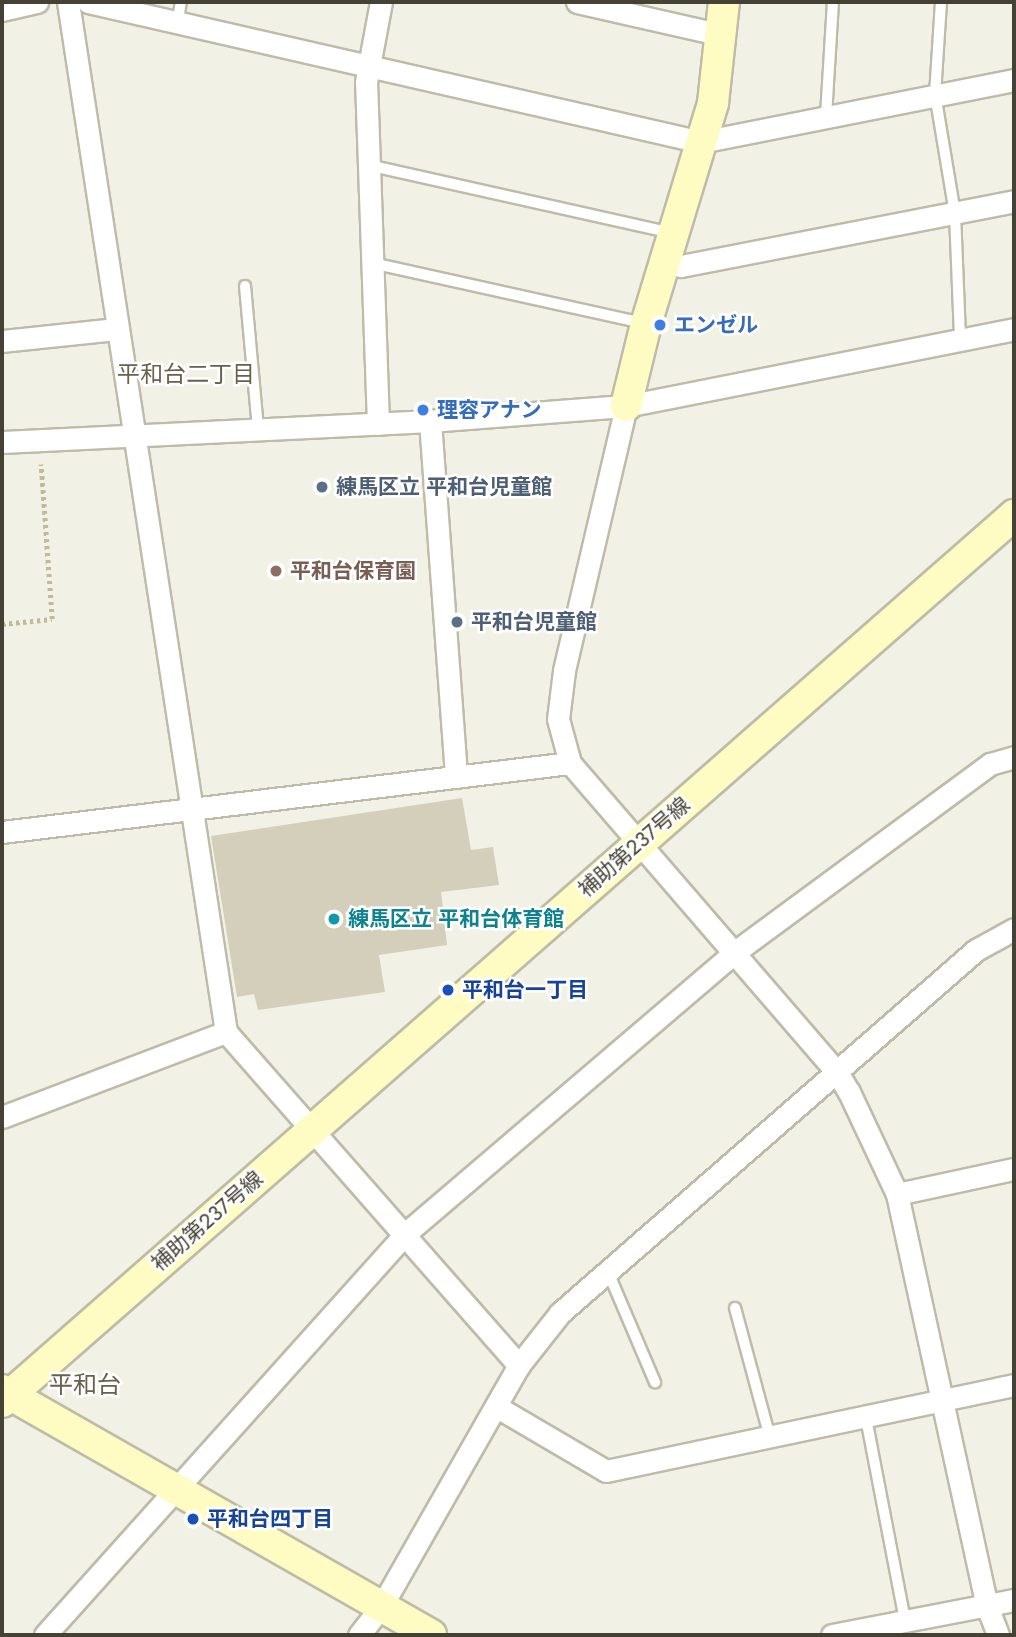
<!DOCTYPE html>
<html>
<head>
<meta charset="utf-8">
<style>
  body { margin:0 }
  #map { position:relative; width:1016px; height:1637px; overflow:hidden; background:#f2f1e5; font-family:Jost,"Noto Sans JP",sans-serif }
  div>[style] { position:absolute }
  [style*='--x'] { left:calc(var(--x)*1px); top:calc(var(--y)*1px); width:calc(var(--w)*1px); rotate:calc(var(--a)*1deg) }
  .building>* { inset:0; background:#d4cfba }
  .path>* { height:4.5px; margin-top:-2.25px; transform-origin:0; background:repeating-linear-gradient(90deg,#bfba99 0 3.5px,transparent 0 7px) }
  .roads { filter:drop-shadow(2px 0 #bebba8) drop-shadow(-2px 0 #bebba8) drop-shadow(0 2px #bebba8) drop-shadow(0 -2px #bebba8) }
  .lane>* { height:10px; margin:-5px; padding:0 5px; transform-origin:5px; border-radius:5px; background:#fff }
  .street>* { height:21px; margin:-10.5px; padding:0 10.5px; transform-origin:10.5px; border-radius:10.5px; background:#fff }
  .secondary>* { height:30px; margin:-15px; padding:0 15px; transform-origin:15px; border-radius:15px; background:#fefcc3 }
  .dots>* { width:19px; height:19px; translate:-50% -50%; box-sizing:border-box; border:4px solid #fff; border-radius:50% }
  span { translate:-50% -50%; white-space:nowrap; text-align:center; line-height:1.15; -webkit-text-stroke:5px #fff; paint-order:stroke }
  .shop-label { font-size:21px; color:#366cbe; font-weight:700 }
  .left { translate:0 -50%; text-align:left }
  .service-label { font-size:21px; color:#4e5e75; font-weight:700 }
  .education-label { font-size:21px; color:#785e54; font-weight:700 }
  .street-label { font-size:21px; color:#454235 }
  .culture-label { font-size:21px; color:#0d838f; font-weight:700 }
  .transit-label { font-size:21px; color:#164399; font-weight:700 }
  .neighbourhood-label { font-size:23px; color:#67624c }
  .quarter-label { font-size:24px; color:#67624c }
  .frame { position:absolute; inset:0; border:4px solid #454235; pointer-events:none }
</style>
</head>
<body>
<div id="map">
  <div class="building">
    <i style="clip-path:polygon(462px 798px,471px 850px,493px 847px,499px 885px,441px 892px,447px 945px,379px 955px,385px 992px,258px 1010px,254px 994px,237px 997px,211px 836px)"></i>
  </div>
  <div class="path">
    <i style="--x:2;--y:624;--w:50;--a:-5.7"></i>
    <i style="--x:52;--y:619;--w:155;--a:-94.1"></i>
  </div>
  <div class="roads">
    <div class="lane">
      <i style="--x:941;--y:2;--w:92;--a:93.7"></i>
      <i style="--x:935;--y:94;--w:121;--a:80.5"></i>
      <i style="--x:955;--y:213;--w:127;--a:87.7"></i>
      <i style="--x:178;--y:20;--w:18;--a:-81"></i>
      <i style="--x:826;--y:116;--w:114;--a:-86.5"></i>
      <i style="--x:368;--y:165;--w:311;--a:12.6"></i>
      <i style="--x:372;--y:263;--w:278;--a:12.5"></i>
      <i style="--x:245;--y:286;--w:145;--a:84.8"></i>
      <i style="--x:608;--y:1272;--w:120;--a:66.9"></i>
      <i style="--x:735;--y:1308;--w:135;--a:74.9"></i>
      <i style="--x:866;--y:1418;--w:207;--a:79.1"></i>
    </div>
    <div class="street">
      <i style="--x:68;--y:2;--w:1042;--a:81.28"></i>
      <i style="--x:226;--y:1032;--w:444;--a:48.7"></i>
      <i style="--x:88;--y:2;--w:629;--a:12.86"></i>
      <i style="--x:701;--y:142;--w:319;--a:-11.2"></i>
      <i style="--x:577;--y:2;--w:149;--a:12.8"></i>
      <i style="--x:2;--y:10;--w:36;--a:-13"></i>
      <i style="--x:665;--y:262;--w:16;--a:14"></i>
      <i style="--x:681;--y:266;--w:339;--a:-11"></i>
      <i style="--x:2;--y:341;--w:116;--a:-6"></i>
      <i style="--x:626;--y:406;--w:272;--a:103.2"></i>
      <i style="--x:564;--y:671;--w:48;--a:97.1"></i>
      <i style="--x:558;--y:719;--w:46;--a:74.7"></i>
      <i style="--x:570;--y:763;--w:411;--a:49.2"></i>
      <i style="--x:838;--y:1074;--w:21;--a:59"></i>
      <i style="--x:849;--y:1092;--w:113;--a:64.8"></i>
      <i style="--x:897;--y:1194;--w:422;--a:77.7"></i>
      <i style="--x:987;--y:1606;--w:31;--a:69"></i>
      <i style="--x:430;--y:421;--w:357;--a:85.8"></i>
      <i style="--x:378;--y:424;--w:342;--a:-92"></i>
      <i style="--x:366;--y:82;--w:81;--a:-79.4"></i>
      <i style="--x:2;--y:442;--w:429;--a:-2.8"></i>
      <i style="--x:430;--y:421;--w:197;--a:-4.4"></i>
      <i style="--x:626;--y:406;--w:396;--a:-11.2"></i>
      <i style="--x:2;--y:832;--w:572;--a:-6.93"></i>
      <i style="--x:2;--y:1117;--w:240;--a:-20.8"></i>
      <i style="--x:897;--y:1194;--w:120;--a:-12.1"></i>
      <i style="--x:497;--y:1407;--w:126;--a:30.4"></i>
      <i style="--x:606;--y:1471;--w:417;--a:-11.9"></i>
      <i style="--x:45;--y:1635;--w:539;--a:-48.08"></i>
      <i style="--x:405;--y:1234;--w:434;--a:-40.5"></i>
      <i style="--x:735;--y:952;--w:317;--a:-36.4"></i>
      <i style="--x:990;--y:764;--w:25;--a:-16"></i>
      <i style="--x:359;--y:1635;--w:36;--a:-52"></i>
      <i style="--x:381;--y:1607;--w:279;--a:-60.3"></i>
      <i style="--x:519;--y:1365;--w:66;--a:-51.7"></i>
      <i style="--x:560;--y:1313;--w:552;--a:-41.11"></i>
      <i style="--x:976;--y:950;--w:43;--a:-28.9"></i>
      <i style="--x:832;--y:1635;--w:185;--a:-10.9"></i>
    </div>
    <div class="secondary">
      <i style="--x:626;--y:406;--w:84;--a:-76.3"></i>
      <i style="--x:646;--y:324;--w:231;--a:-73.1"></i>
      <i style="--x:713;--y:103;--w:102;--a:-83.8"></i>
      <i style="--x:2;--y:1390;--w:494;--a:29.7"></i>
      <i style="--x:2;--y:1402;--w:1346;--a:-41.23"></i>
    </div>
  </div>
  <div class="dots">
    <i style="left:660px;top:325px;background:#3f7fe0"></i>
    <i style="left:423px;top:410px;background:#3f7fe0"></i>
    <i style="left:322px;top:487px;background:#5c6f8a"></i>
    <i style="left:276px;top:571px;background:#8d6e63"></i>
    <i style="left:457px;top:622px;background:#5c6f8a"></i>
    <i style="left:334px;top:919px;background:#0f9aa8"></i>
    <i style="left:448px;top:990px;background:#1a4fb4"></i>
    <i style="left:193px;top:1519px;background:#1a4fb4"></i>
  </div>
  <div class="shop-label">
    <span class="left" style="left:674px;top:325px">エンゼル</span>
    <span class="left" style="left:437px;top:410px">理容アナン</span>
  </div>
  <div class="service-label">
    <span class="left" style="left:336px;top:487px">練馬区立 平和台児童館</span>
    <span class="left" style="left:471px;top:622px">平和台児童館</span>
  </div>
  <div class="education-label">
    <span class="left" style="left:290px;top:571px">平和台保育園</span>
  </div>
  <div class="street-label">
    <span style="left:634px;top:847px;rotate:-41deg">補助第237号線</span>
    <span style="left:207px;top:1221px;rotate:-41deg">補助第237号線</span>
  </div>
  <div class="culture-label">
    <span class="left" style="left:348px;top:919px">練馬区立 平和台体育館</span>
  </div>
  <div class="transit-label">
    <span class="left" style="left:462px;top:990px">平和台一丁目</span>
    <span class="left" style="left:207px;top:1519px">平和台四丁目</span>
  </div>
  <div class="neighbourhood-label">
    <span style="left:186px;top:374px">平和台二丁目</span>
  </div>
  <div class="quarter-label">
    <span style="left:85px;top:1385px">平和台</span>
  </div>
  <div class="frame"></div>
</div>
</body>
</html>
